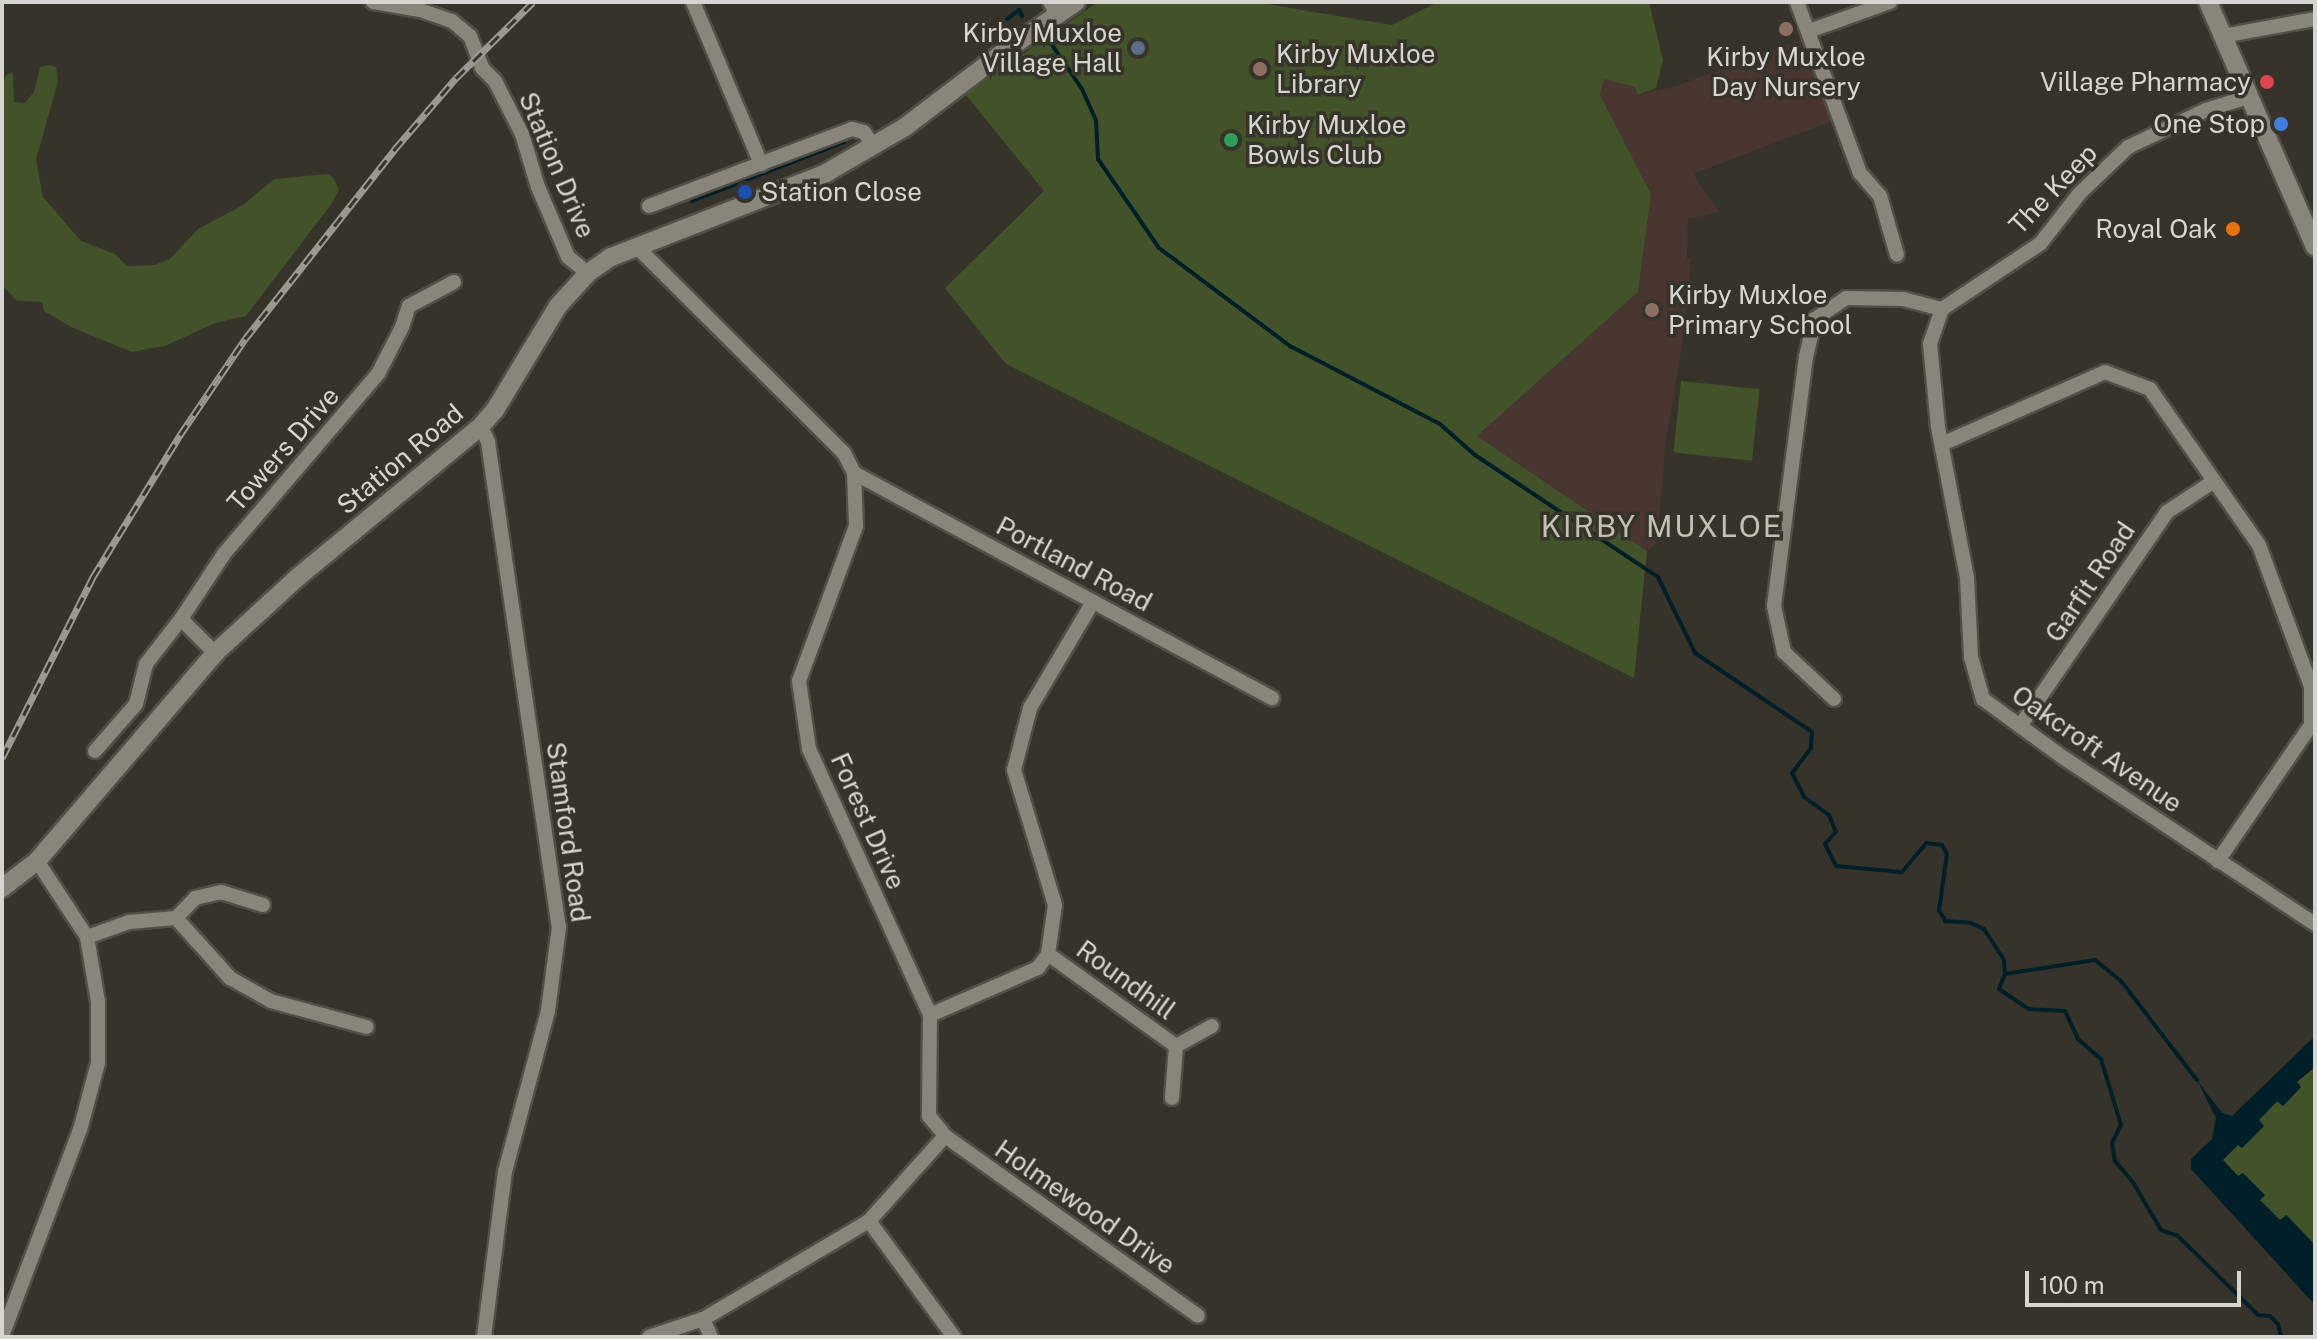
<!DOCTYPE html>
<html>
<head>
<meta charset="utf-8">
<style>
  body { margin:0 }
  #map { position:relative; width:2317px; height:1339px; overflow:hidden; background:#36332a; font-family:"Public Sans",sans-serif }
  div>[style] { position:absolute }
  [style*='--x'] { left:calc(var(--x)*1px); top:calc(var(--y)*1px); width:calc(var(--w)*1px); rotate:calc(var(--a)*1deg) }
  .education>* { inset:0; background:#493630 }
  .green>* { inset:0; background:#435329; transform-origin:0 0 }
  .water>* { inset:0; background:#011f29 }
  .stream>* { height:4px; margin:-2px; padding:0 2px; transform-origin:2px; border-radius:2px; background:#011f29 }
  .roads { filter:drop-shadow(2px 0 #524f47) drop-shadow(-2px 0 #524f47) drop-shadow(0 2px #524f47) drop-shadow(0 -2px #524f47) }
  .minor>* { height:14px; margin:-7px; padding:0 7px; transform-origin:7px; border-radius:7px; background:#88857a }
  .tertiary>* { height:18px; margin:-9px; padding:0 9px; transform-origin:9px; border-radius:9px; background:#88857a }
  .rail>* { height:7px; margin-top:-3.5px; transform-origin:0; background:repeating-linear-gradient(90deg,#36332a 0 12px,#9a9891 0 24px); box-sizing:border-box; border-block:2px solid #9a9891 }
  .dots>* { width:22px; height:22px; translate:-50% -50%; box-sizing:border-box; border:4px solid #36332a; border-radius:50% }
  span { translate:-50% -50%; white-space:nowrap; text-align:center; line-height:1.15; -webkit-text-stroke:7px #36332a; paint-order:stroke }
  .poi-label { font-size:26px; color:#d7d5cf }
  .right { translate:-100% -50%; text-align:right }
  .left { translate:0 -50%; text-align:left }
  .street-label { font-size:26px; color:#d7d5cf }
  .quarter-label { font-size:30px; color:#c2bfb3; letter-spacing:2px }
  .frame { position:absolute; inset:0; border:4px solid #d7d5cf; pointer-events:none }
  .scale { position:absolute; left:2025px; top:1271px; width:216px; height:36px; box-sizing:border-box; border:4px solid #d7d5cf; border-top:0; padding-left:10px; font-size:24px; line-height:28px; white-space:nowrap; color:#d7d5cf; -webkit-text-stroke:6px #36332a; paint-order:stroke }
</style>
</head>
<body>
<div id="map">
  <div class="education">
    <i style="clip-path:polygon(1800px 40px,1832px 121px,1693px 174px,1719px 212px,1688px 219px,1687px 259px,1691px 259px,1685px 328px,1666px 440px,1657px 543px,1647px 551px,1477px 436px,1638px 292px,1651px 194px,1600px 95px,1604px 79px,1635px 87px,1639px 95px,1673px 87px)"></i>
  </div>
  <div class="green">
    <i style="clip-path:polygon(1098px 2px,1255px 2px,1392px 25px,1438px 2px,1649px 2px,1663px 60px,1656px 88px,1638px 95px,1635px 87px,1604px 79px,1600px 95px,1651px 194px,1638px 292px,1477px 436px,1647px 551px,1634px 678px,1006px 364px,945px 288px,1044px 191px,965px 94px)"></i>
    <i style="clip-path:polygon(50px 65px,56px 67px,58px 81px,36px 160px,43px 197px,81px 241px,115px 254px,127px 266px,154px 265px,170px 259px,198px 229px,243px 205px,274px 179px,328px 174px,333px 177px,339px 190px,332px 203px,246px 316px,215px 323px,165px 346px,132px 352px,71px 327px,44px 311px,42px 302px,17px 301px,2px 285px,2px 85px,7px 74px,13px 73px,14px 102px,25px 103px,34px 92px,40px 67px)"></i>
    <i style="left:1681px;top:381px;width:79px;height:72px;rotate:6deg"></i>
    <i style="clip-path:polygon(2314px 1065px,2315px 1067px,2315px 1245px,2287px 1215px,2280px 1221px,2260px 1200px,2264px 1196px,2242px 1173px,2239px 1177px,2222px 1160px,2238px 1145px,2242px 1148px,2264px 1126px,2259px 1120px,2278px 1101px,2283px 1106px,2301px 1087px,2297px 1082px)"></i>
  </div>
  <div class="water">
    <i style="clip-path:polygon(2315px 1036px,2315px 1067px,2297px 1082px,2301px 1087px,2283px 1106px,2277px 1101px,2259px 1120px,2264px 1126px,2242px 1148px,2238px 1145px,2223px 1160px,2238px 1176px,2243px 1173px,2265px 1195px,2260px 1200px,2280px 1220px,2286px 1215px,2315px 1245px,2315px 1305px,2191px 1169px,2191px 1159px,2212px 1139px,2216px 1118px,2197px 1080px,2222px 1113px,2232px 1116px)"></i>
  </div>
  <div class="stream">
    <i style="--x:1007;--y:19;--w:15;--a:-37"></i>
    <i style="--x:1019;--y:10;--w:7;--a:63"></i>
    <i style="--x:1050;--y:42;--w:57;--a:55.8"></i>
    <i style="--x:1082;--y:89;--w:34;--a:66"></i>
    <i style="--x:1096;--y:120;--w:39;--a:87"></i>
    <i style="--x:1098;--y:159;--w:108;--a:55.6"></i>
    <i style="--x:1159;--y:248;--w:164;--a:36.8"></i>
    <i style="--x:1290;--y:346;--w:169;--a:27.5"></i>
    <i style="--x:1440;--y:424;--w:47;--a:41.5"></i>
    <i style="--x:1475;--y:455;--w:220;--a:33.7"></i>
    <i style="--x:1658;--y:577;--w:85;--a:64"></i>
    <i style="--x:1695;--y:653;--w:141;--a:34"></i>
    <i style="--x:1812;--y:732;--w:16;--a:94"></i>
    <i style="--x:1811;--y:748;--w:31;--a:127"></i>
    <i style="--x:1792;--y:773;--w:27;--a:63"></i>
    <i style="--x:1804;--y:797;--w:31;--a:36"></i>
    <i style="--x:1829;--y:815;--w:18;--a:68"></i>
    <i style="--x:1836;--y:832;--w:16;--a:133"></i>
    <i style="--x:1825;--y:844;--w:25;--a:63"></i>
    <i style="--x:1836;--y:866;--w:66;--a:5.2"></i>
    <i style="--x:1902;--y:872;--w:38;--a:-50"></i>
    <i style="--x:1926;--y:843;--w:16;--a:7"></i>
    <i style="--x:1942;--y:845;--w:10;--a:61"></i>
    <i style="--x:1947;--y:854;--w:57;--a:98.1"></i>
    <i style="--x:1939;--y:910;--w:13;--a:61"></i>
    <i style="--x:1945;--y:921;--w:26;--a:4"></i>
    <i style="--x:1971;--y:923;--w:14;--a:25"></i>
    <i style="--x:1984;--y:929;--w:37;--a:57"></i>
    <i style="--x:2004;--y:960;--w:14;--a:86"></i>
    <i style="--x:2005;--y:974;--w:16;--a:112"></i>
    <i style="--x:1999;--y:989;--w:36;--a:34"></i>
    <i style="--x:2029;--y:1009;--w:36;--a:3"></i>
    <i style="--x:2065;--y:1011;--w:31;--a:65"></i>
    <i style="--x:2078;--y:1039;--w:30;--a:41"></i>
    <i style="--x:2101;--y:1059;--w:69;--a:73.1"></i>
    <i style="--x:2121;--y:1125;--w:20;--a:117"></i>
    <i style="--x:2112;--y:1143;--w:18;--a:81"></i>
    <i style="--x:2115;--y:1161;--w:30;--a:50"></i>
    <i style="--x:2134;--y:1184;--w:53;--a:59.6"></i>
    <i style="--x:2161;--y:1230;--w:18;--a:19"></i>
    <i style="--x:2178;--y:1236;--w:112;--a:44.6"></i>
    <i style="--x:2258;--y:1315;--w:12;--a:5"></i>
    <i style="--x:2270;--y:1316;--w:11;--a:45"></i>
    <i style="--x:2278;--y:1324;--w:13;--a:77"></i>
    <i style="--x:692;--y:201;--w:163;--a:-21.2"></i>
    <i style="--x:2005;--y:974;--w:91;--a:-8.8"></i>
    <i style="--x:2095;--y:960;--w:33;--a:39"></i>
    <i style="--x:2121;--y:981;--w:125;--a:52.5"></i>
  </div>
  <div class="roads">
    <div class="minor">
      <i style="--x:373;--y:2;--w:48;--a:9.7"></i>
      <i style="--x:420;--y:10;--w:34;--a:19"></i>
      <i style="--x:452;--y:21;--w:23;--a:40"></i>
      <i style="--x:470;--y:36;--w:34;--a:69"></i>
      <i style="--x:482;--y:68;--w:18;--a:45"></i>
      <i style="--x:495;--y:81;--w:59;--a:63"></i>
      <i style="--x:522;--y:134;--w:55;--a:73.2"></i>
      <i style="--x:538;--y:187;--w:76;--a:66.8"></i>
      <i style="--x:568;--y:257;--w:26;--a:39"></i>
      <i style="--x:693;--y:2;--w:176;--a:67.2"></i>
      <i style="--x:1050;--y:2;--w:13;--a:58"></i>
      <i style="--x:1797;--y:2;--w:182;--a:69.8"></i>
      <i style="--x:1860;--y:173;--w:30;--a:49"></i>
      <i style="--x:1880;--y:196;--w:61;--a:73.9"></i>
      <i style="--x:1809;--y:31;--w:86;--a:-19.7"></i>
      <i style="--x:2222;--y:36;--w:95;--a:-10.4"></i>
      <i style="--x:649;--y:206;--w:217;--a:-20.8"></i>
      <i style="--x:852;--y:129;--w:12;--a:14"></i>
      <i style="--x:864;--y:132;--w:17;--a:57"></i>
      <i style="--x:636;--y:246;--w:293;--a:44.9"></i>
      <i style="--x:844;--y:453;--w:22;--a:63"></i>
      <i style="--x:854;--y:473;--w:53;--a:87.8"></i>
      <i style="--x:856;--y:526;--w:165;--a:110.2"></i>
      <i style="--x:799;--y:681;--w:69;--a:81.6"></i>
      <i style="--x:809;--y:749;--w:292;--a:65.5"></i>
      <i style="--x:930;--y:1015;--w:101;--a:90.6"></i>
      <i style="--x:929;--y:1116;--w:26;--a:51"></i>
      <i style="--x:945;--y:1136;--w:114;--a:131.8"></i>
      <i style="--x:869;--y:1221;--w:193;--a:149.4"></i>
      <i style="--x:703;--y:1319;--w:57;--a:161.6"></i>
      <i style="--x:1942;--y:309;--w:37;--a:109"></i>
      <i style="--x:1930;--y:344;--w:83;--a:84.5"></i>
      <i style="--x:1938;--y:427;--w:154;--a:79.1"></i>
      <i style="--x:1967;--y:578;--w:79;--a:87.1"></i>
      <i style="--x:1971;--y:657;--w:44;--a:74.1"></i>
      <i style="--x:1983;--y:699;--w:100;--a:36.1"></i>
      <i style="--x:2064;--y:758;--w:301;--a:33.5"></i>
      <i style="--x:1942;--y:309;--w:118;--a:-33.6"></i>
      <i style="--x:2040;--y:244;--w:63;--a:-52"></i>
      <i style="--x:2079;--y:194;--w:68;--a:-43.8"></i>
      <i style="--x:2128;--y:147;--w:86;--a:-25.4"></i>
      <i style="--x:2206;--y:110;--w:44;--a:-17.2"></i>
      <i style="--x:481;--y:426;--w:17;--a:66"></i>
      <i style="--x:488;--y:442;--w:490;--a:81.7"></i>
      <i style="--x:559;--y:927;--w:85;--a:97.5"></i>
      <i style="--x:548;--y:1011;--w:166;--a:105"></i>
      <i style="--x:505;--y:1171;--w:167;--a:97.2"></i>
      <i style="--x:1942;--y:444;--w:178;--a:-23.8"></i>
      <i style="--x:2105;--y:372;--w:48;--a:20.7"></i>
      <i style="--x:2150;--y:389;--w:190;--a:55.1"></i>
      <i style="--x:2259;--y:545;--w:150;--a:69.8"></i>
      <i style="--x:2311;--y:686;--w:39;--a:90"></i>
      <i style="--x:2311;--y:725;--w:165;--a:124.4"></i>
      <i style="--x:854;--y:473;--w:475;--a:28.3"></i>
      <i style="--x:215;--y:653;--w:48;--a:-135"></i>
      <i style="--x:181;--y:619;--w:78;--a:-56.5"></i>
      <i style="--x:224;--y:554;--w:237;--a:-49.5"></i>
      <i style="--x:378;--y:374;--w:53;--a:-62.9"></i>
      <i style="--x:402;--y:327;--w:22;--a:-72"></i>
      <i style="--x:409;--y:306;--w:51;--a:-28.1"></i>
      <i style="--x:1834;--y:699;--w:69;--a:-136.8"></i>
      <i style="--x:1784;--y:652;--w:47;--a:-102.3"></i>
      <i style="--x:1774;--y:606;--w:251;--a:-82.7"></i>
      <i style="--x:1806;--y:357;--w:39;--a:-77"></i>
      <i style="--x:1815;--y:319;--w:37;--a:-34"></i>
      <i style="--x:1846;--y:298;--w:57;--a:1"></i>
      <i style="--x:1903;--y:299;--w:40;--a:14.4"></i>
      <i style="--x:2020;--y:726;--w:260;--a:-55.5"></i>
      <i style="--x:2167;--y:512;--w:56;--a:-33.4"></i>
      <i style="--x:95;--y:751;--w:62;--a:-48.9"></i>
      <i style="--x:136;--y:704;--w:41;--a:-76"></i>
      <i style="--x:146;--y:664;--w:57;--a:-52.1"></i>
      <i style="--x:176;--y:918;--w:81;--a:48"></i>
      <i style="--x:230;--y:978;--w:47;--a:29.3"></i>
      <i style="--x:271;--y:1001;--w:99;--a:15.2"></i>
      <i style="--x:87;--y:937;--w:45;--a:-19.7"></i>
      <i style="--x:129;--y:922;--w:47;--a:-4.9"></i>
      <i style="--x:176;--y:918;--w:28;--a:-46"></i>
      <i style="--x:195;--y:898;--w:27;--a:-13"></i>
      <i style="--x:221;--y:892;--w:44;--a:17.2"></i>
      <i style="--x:1048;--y:954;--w:158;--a:35.7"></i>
      <i style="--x:1176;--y:1046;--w:41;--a:-29.1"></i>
      <i style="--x:930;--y:1015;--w:118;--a:-23.5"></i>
      <i style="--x:1038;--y:968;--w:17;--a:-54"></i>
      <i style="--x:1048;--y:954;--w:49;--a:-81.9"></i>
      <i style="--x:1055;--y:905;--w:141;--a:-106.9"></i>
      <i style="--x:1014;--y:770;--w:64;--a:-75.5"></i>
      <i style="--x:1030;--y:708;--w:123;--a:-59.3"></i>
      <i style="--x:1172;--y:1098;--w:52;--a:-85.6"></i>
      <i style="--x:945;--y:1136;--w:310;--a:35.4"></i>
      <i style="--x:869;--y:1221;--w:144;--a:53.8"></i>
      <i style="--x:703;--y:1319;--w:20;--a:66"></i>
      <i style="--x:2;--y:1336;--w:220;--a:-69.3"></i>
      <i style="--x:80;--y:1130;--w:69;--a:-75"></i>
      <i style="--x:98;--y:1063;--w:61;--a:-90"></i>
      <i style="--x:98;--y:1002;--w:66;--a:-99.6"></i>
      <i style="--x:87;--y:937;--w:91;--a:-123.3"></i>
    </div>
    <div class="tertiary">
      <i style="--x:2208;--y:2;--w:267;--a:66.4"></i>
      <i style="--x:2;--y:888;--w:44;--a:-37.6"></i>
      <i style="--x:37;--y:861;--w:274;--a:-49.4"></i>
      <i style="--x:215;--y:653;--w:113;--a:-42.5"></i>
      <i style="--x:298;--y:577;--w:237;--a:-39.5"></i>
      <i style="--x:481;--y:426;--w:21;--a:-49"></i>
      <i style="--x:495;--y:410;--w:122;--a:-58.8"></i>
      <i style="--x:558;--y:306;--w:45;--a:-47.7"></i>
      <i style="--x:588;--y:273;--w:28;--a:-35"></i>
      <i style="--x:611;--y:257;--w:231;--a:-21.3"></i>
      <i style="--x:826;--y:173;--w:91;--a:-30.2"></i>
      <i style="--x:905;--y:127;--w:122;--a:-37.3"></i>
      <i style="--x:1002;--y:53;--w:90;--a:-34.6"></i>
    </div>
  </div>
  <div class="rail">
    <i style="--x:2;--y:758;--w:203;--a:-63.3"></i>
    <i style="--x:93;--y:577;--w:167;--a:-58.5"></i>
    <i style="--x:180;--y:435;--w:116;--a:-55.9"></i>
    <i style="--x:245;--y:339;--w:241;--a:-51.7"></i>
    <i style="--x:394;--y:150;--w:95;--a:-49.3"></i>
    <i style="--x:456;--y:78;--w:108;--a:-44.6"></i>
  </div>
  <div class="dots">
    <i style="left:1786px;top:29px;background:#8d6e63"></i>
    <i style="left:1138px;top:48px;background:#5c6f8a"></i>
    <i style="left:1260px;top:69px;background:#8d6e63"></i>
    <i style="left:2267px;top:82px;background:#e0444e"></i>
    <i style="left:2281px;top:124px;background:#3f7fe0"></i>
    <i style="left:1231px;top:140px;background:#2e9e5b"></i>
    <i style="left:745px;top:192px;background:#1a4fb4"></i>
    <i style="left:2233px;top:229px;background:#e8710a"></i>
    <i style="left:1652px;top:310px;background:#8d6e63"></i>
  </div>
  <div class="poi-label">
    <span class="right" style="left:1122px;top:48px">Kirby Muxloe<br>Village Hall</span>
    <span class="left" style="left:1276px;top:69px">Kirby Muxloe<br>Library</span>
    <span style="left:1786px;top:72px">Kirby Muxloe<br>Day Nursery</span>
    <span class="right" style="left:2251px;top:82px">Village Pharmacy</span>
    <span class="right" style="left:2265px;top:124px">One Stop</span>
    <span class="left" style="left:1247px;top:140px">Kirby Muxloe<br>Bowls Club</span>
    <span class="left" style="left:761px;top:192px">Station Close</span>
    <span class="right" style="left:2217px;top:229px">Royal Oak</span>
    <span class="left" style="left:1668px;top:310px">Kirby Muxloe<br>Primary School</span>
  </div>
  <div class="street-label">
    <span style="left:557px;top:165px;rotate:67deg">Station Drive</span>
    <span style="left:2053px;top:189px;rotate:-46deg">The Keep</span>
    <span style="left:283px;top:449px;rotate:-49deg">Towers Drive</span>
    <span style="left:400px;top:459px;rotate:-40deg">Station Road</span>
    <span style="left:1074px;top:564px;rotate:28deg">Portland Road</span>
    <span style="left:2090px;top:582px;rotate:-56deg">Garfit Road</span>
    <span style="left:2097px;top:749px;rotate:35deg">Oakcroft Avenue</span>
    <span style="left:868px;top:821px;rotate:66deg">Forest Drive</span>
    <span style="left:568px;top:832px;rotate:82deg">Stamford Road</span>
    <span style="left:1126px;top:980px;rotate:36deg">Roundhill</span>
    <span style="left:1085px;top:1207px;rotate:35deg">Holmewood Drive</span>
  </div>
  <div class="quarter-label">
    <span style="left:1662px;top:526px">KIRBY MUXLOE</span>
  </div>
  <div class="frame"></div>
  <div class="scale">100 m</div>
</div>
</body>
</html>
